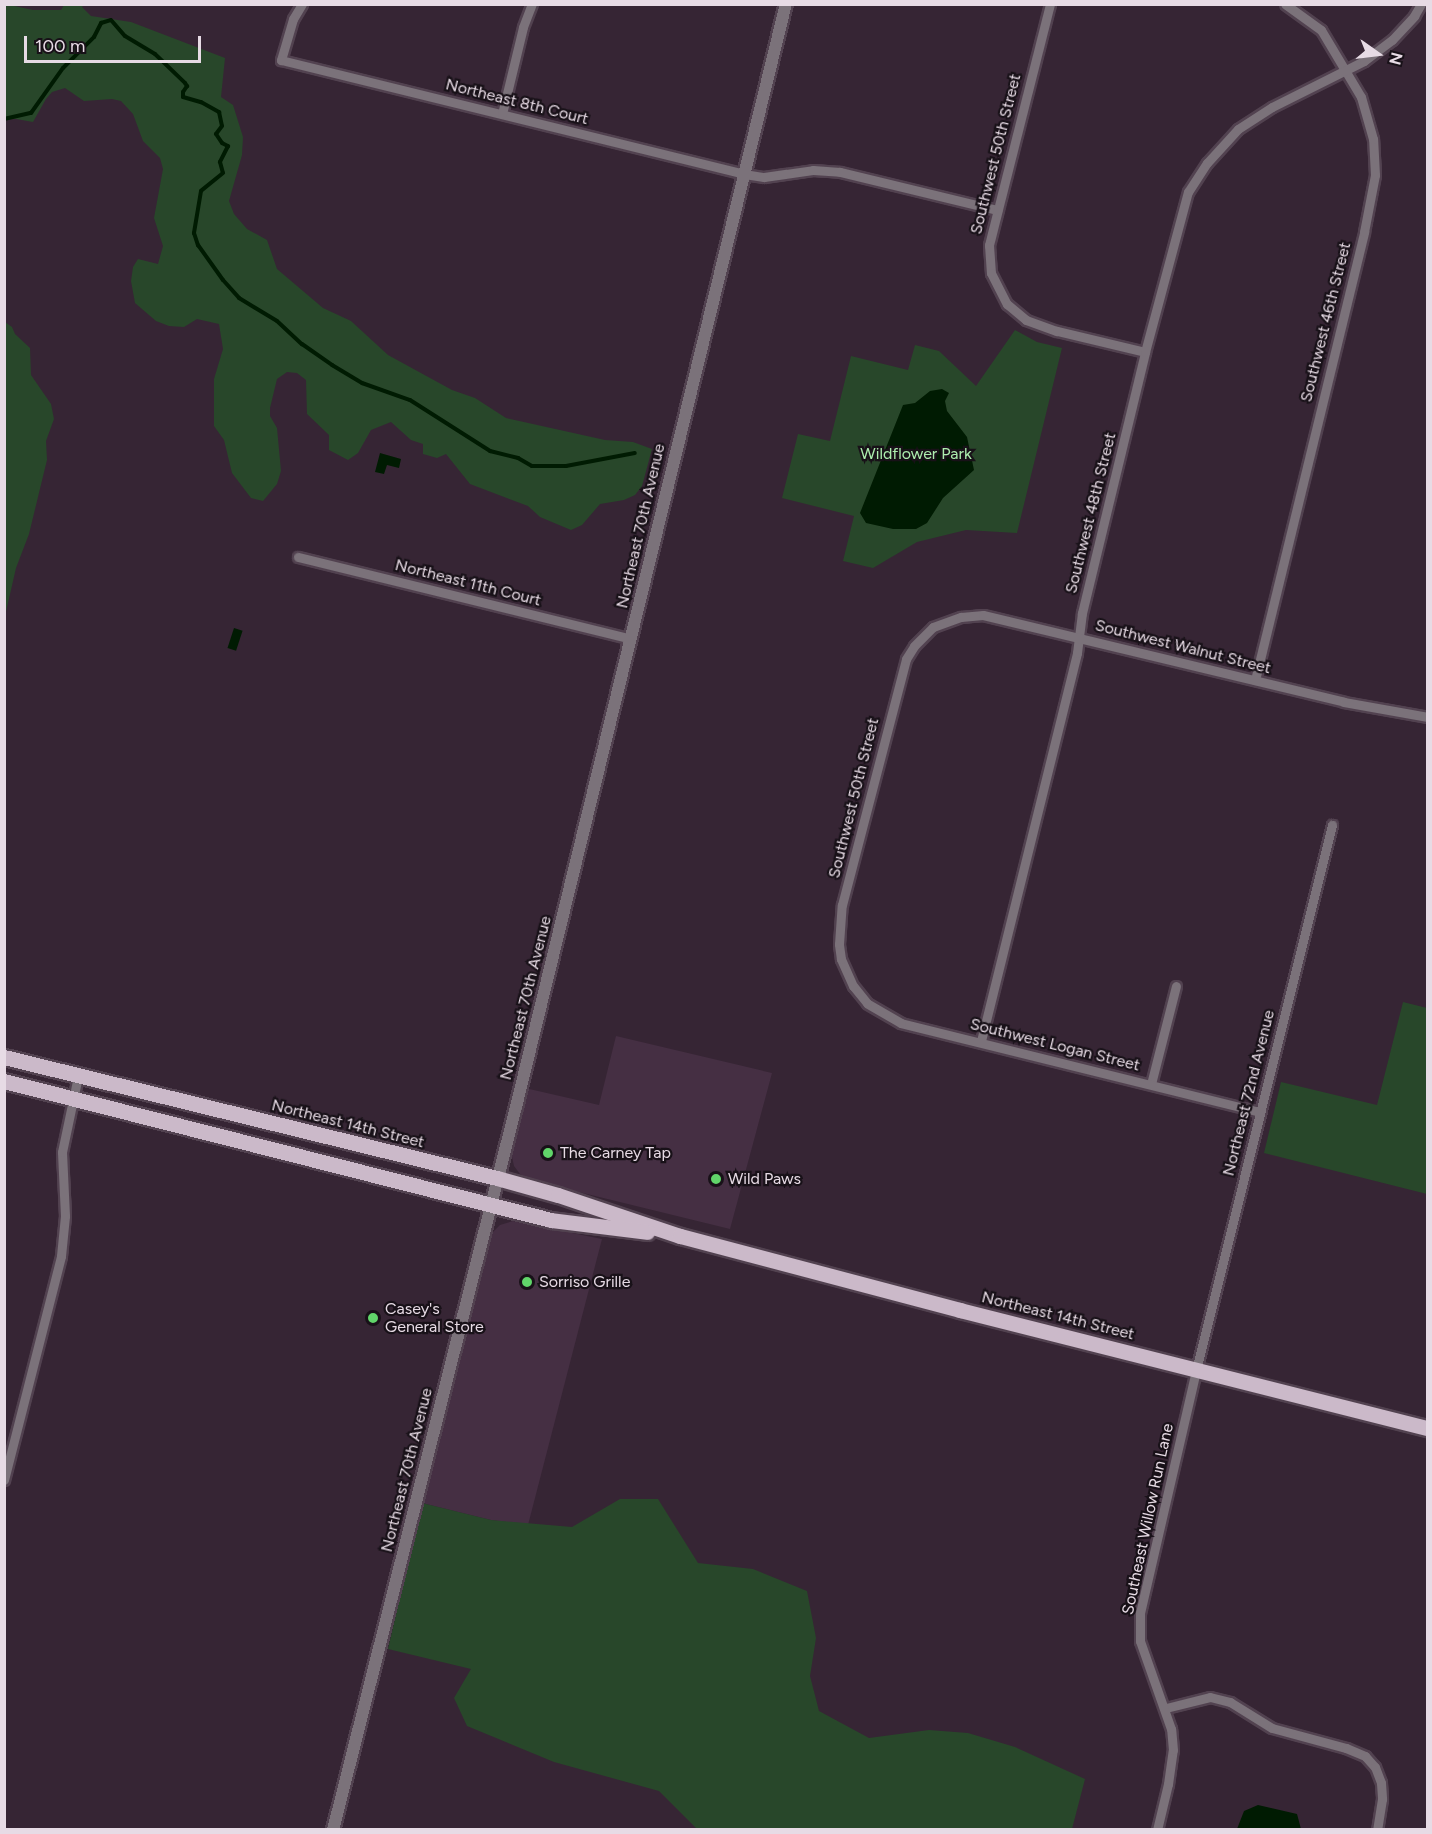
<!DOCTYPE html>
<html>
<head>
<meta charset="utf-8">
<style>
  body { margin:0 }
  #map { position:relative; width:1432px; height:1834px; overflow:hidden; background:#362534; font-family:Figtree,sans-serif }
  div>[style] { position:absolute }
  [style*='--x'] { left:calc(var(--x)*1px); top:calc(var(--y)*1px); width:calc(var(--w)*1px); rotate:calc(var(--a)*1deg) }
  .built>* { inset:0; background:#452f43 }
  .green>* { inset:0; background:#28472a }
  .water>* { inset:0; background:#001b02; transform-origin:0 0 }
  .stream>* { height:4px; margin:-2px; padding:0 2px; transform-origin:2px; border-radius:2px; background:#001b02 }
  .roads { filter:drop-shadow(2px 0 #524250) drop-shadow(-2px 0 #524250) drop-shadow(0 2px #524250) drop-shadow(0 -2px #524250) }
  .minor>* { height:9px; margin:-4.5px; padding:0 4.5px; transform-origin:4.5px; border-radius:4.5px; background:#7b727a }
  .tertiary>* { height:12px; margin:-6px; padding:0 6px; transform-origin:6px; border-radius:6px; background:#7b727a }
  .primary>* { height:15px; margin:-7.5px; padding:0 7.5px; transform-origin:7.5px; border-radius:7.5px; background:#cbb9c9 }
  .dots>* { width:16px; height:16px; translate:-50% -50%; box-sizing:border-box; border:3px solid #181118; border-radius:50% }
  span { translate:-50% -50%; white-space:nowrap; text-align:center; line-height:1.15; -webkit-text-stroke:4.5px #181118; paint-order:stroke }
  .street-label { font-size:16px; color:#e7dbe5 }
  .park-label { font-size:16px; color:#adeeae }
  .poi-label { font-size:16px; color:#e7dbe5 }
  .left { translate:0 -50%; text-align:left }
  .frame { position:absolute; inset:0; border:6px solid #e7dbe5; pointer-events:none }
  .north { position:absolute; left:1348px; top:24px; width:60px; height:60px; -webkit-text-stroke:4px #181118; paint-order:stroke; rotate:104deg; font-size:16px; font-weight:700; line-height:24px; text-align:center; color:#e7dbe5 }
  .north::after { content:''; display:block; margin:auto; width:21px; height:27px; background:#e7dbe5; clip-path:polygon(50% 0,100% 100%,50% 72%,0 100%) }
  .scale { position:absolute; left:24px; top:36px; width:177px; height:27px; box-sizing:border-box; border:3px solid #e7dbe5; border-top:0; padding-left:8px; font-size:18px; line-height:21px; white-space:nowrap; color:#e7dbe5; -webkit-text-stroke:4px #181118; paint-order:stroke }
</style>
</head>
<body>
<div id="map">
  <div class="built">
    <i style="clip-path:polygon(616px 1036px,772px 1073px,730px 1229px,534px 1181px,520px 1174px,514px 1166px,511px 1152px,525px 1088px,599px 1105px)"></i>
    <i style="clip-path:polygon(513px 1221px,602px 1239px,528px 1525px,491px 1520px,422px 1503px,491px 1234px,500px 1225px)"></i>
  </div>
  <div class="green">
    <i style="clip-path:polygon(5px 4px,33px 10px,61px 10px,64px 5px,84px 5px,82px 7px,91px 16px,131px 22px,225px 58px,221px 97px,233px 105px,243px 137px,242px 155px,229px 201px,234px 214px,247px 229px,267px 240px,277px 269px,323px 308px,351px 321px,388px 355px,452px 390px,475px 398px,506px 418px,605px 440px,633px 442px,652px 449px,642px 486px,635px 495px,624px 500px,600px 504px,582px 525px,571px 530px,540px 517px,528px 506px,470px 484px,446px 454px,437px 458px,423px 454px,423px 444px,411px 440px,391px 422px,371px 430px,358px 453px,348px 460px,329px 450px,329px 435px,307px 414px,306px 380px,297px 373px,287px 372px,277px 379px,270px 408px,270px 416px,277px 428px,281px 471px,277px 484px,263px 501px,251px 498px,232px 473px,224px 440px,214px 426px,214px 379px,223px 349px,219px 324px,197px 319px,184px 327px,169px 326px,156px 321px,135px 303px,131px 281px,133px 267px,138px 259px,158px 264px,163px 246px,154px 218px,163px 169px,160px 158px,143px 141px,133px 114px,121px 101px,112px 99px,84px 101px,65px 88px,52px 92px,46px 99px,33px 122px,5px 117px)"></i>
    <i style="clip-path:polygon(5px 322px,12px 327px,15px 334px,30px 348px,31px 375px,51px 404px,54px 419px,46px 441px,47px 460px,29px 534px,16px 568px,5px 616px)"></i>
    <i style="clip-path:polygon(1015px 330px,1037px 342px,1062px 348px,1017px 533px,966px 530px,917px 542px,873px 568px,843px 561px,854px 516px,782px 498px,798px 434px,830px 441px,851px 356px,908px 370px,915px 345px,939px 351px,976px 386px)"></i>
    <i style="clip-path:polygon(1403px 1002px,1427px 1008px,1427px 1194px,1264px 1153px,1281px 1082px,1377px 1105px)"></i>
    <i style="clip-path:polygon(620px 1499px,658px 1499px,698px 1563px,753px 1569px,807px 1591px,816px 1638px,810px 1676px,819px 1711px,869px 1738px,929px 1730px,968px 1733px,1015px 1747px,1085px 1779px,1072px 1829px,697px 1829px,659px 1791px,554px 1762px,467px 1726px,454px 1698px,471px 1669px,388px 1649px,422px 1503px,491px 1520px,572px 1527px)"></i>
  </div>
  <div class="water">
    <i style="clip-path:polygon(942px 389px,949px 393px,945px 401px,947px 411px,967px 437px,974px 470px,943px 498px,927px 523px,916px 529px,893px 529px,866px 523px,860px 513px,903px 405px,915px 403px,930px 391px)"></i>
    <i style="clip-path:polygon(380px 453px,401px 459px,399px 468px,387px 465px,384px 474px,375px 472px)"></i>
    <i style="left:234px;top:628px;width:9px;height:21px;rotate:18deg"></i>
    <i style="clip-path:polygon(1258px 1805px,1297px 1814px,1301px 1829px,1237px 1829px,1244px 1811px)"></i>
  </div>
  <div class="stream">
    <i style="--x:4;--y:119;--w:28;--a:-13"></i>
    <i style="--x:31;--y:113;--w:55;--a:-54.6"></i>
    <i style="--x:63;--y:68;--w:44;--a:-45"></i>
    <i style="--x:94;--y:37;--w:16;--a:-63"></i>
    <i style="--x:101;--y:23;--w:10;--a:-17"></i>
    <i style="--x:111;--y:20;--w:21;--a:49"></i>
    <i style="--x:125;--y:36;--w:35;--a:31"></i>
    <i style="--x:155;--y:54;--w:42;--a:44"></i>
    <i style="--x:185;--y:83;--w:4;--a:56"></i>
    <i style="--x:187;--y:86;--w:7;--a:124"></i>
    <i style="--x:183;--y:92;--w:5;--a:90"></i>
    <i style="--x:183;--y:97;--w:19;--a:16"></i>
    <i style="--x:201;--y:102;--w:21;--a:29"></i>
    <i style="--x:219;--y:112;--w:14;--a:78"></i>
    <i style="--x:222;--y:126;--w:10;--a:127"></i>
    <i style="--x:216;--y:134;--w:11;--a:56"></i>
    <i style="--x:222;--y:143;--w:7;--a:27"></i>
    <i style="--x:228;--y:146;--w:18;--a:117"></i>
    <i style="--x:220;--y:162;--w:11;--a:75"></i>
    <i style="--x:223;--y:173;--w:28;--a:141"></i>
    <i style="--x:201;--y:191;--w:43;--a:99.5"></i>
    <i style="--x:194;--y:233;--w:13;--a:72"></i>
    <i style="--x:198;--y:245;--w:43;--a:54.5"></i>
    <i style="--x:223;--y:280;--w:24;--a:48"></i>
    <i style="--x:239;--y:298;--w:44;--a:31.2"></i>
    <i style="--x:277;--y:321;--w:34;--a:43"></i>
    <i style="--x:302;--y:344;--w:37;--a:35"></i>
    <i style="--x:332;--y:365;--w:35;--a:31"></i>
    <i style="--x:362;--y:383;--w:51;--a:19.5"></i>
    <i style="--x:410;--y:400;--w:95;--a:32.5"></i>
    <i style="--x:490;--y:451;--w:29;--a:14"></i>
    <i style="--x:518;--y:458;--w:16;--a:30"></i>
    <i style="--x:532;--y:466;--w:34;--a:0"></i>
    <i style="--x:566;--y:466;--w:70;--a:-10.7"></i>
  </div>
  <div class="roads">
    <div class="minor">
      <i style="--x:302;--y:4;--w:17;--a:121"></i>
      <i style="--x:293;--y:19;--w:43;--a:106.3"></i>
      <i style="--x:281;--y:60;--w:477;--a:13.8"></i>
      <i style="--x:744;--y:174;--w:20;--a:9"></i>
      <i style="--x:764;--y:177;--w:49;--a:-8.1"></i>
      <i style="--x:813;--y:170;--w:27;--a:4"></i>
      <i style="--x:840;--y:172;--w:162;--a:13.6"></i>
      <i style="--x:1050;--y:4;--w:249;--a:104.2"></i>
      <i style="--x:989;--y:245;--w:28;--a:86"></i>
      <i style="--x:991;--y:273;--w:35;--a:63"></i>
      <i style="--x:1007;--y:304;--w:25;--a:40"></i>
      <i style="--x:1026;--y:320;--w:33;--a:20"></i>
      <i style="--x:1057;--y:331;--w:90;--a:13.4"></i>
      <i style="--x:502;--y:114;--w:89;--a:-76.4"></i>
      <i style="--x:523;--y:27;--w:25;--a:-69"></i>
      <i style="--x:298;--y:557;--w:343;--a:13.8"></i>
      <i style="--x:1255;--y:680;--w:461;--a:-76.3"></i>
      <i style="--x:1364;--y:232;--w:58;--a:-79.1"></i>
      <i style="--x:1375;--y:175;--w:36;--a:-93"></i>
      <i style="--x:1373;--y:139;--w:44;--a:-105.9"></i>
      <i style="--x:1361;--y:97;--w:78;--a:-120.8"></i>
      <i style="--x:1321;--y:30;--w:44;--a:-144.2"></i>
      <i style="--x:981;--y:1041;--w:400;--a:-76.1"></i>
      <i style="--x:1077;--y:653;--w:40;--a:-82.9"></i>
      <i style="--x:1082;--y:613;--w:268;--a:-76.4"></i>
      <i style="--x:1145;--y:352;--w:166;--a:-75"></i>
      <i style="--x:1188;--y:192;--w:35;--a:-57"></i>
      <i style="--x:1207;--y:163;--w:46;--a:-47.6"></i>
      <i style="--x:1238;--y:129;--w:40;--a:-32.9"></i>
      <i style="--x:1272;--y:107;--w:103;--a:-26.6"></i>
      <i style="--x:1364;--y:61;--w:35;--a:-37"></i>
      <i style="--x:1392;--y:40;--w:33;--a:-47"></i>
      <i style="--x:1414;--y:16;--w:14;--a:-60"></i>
      <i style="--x:1151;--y:1084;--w:101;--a:-75.7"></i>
      <i style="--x:1260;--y:1112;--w:370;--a:-166.1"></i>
      <i style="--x:901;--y:1023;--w:39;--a:-150"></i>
      <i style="--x:867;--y:1003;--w:22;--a:-129"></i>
      <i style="--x:853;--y:986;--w:30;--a:-114"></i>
      <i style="--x:841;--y:959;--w:15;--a:-98"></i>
      <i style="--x:839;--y:944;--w:39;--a:-86"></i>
      <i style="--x:842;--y:905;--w:254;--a:-75.4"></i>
      <i style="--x:906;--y:659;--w:15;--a:-58"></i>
      <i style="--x:914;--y:646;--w:27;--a:-45"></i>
      <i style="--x:933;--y:627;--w:30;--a:-20"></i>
      <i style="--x:961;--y:617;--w:22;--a:-5"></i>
      <i style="--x:983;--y:615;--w:371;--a:13.5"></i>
      <i style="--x:1344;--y:702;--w:85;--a:10.1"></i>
      <i style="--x:4;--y:1480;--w:231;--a:-75.7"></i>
      <i style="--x:61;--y:1256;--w:40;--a:-84.3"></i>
      <i style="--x:65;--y:1216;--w:64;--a:-92.7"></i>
      <i style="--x:62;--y:1152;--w:78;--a:-78.1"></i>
      <i style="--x:1166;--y:1708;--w:45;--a:-14"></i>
      <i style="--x:1210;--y:1697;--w:21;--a:14"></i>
      <i style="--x:1230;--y:1702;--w:49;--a:31.8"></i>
      <i style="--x:1272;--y:1728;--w:77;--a:15.1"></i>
      <i style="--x:1346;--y:1748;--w:21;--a:23"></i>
      <i style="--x:1365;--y:1756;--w:15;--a:48"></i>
      <i style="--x:1375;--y:1767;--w:17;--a:69"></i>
      <i style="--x:1381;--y:1783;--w:16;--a:86"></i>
      <i style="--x:1382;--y:1799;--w:31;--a:99"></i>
      <i style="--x:1157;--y:1830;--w:47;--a:-76.6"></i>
      <i style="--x:1168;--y:1784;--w:34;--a:-82"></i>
      <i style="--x:1173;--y:1750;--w:21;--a:-95"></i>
      <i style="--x:1171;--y:1729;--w:93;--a:-109.4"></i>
      <i style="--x:1140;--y:1641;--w:28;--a:-90"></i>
      <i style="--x:1140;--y:1613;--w:249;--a:-77"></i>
      <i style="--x:1196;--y:1370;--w:562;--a:-75.99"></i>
    </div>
    <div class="tertiary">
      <i style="--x:333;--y:1830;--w:746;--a:-75.8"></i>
      <i style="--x:516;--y:1107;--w:1136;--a:-76.25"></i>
    </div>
    <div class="primary">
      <i style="--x:4;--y:1057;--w:508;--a:13.79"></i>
      <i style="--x:497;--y:1178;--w:63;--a:15.6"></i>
      <i style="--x:558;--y:1195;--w:129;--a:18.6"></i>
      <i style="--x:680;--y:1236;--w:290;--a:14.8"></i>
      <i style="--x:960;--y:1310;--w:483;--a:14.2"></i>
      <i style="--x:4;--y:1081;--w:564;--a:14.26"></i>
      <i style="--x:551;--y:1220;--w:97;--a:7.1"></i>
    </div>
  </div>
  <div class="dots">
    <i style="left:548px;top:1153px;background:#61d56a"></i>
    <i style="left:716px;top:1179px;background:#61d56a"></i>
    <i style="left:527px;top:1282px;background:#61d56a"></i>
    <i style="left:373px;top:1318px;background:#61d56a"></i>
  </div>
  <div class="street-label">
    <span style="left:517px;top:102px;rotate:14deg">Northeast 8th Court</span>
    <span style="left:996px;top:154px;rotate:-76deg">Southwest 50th Street</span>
    <span style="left:1326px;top:322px;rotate:-76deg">Southwest 46th Street</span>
    <span style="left:1091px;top:513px;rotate:-76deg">Southwest 48th Street</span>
    <span style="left:641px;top:526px;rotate:-77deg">Northeast 70th Avenue</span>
    <span style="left:468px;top:583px;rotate:14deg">Northeast 11th Court</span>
    <span style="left:1183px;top:647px;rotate:14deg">Southwest Walnut Street</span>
    <span style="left:854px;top:798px;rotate:-76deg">Southwest 50th Street</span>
    <span style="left:526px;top:998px;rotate:-76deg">Northeast 70th Avenue</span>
    <span style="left:1055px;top:1045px;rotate:14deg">Southwest Logan Street</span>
    <span style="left:1249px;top:1093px;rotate:-76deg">Northeast 72nd Avenue</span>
    <span style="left:348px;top:1124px;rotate:14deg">Northeast 14th Street</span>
    <span style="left:1058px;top:1316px;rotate:14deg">Northeast 14th Street</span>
    <span style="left:407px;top:1470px;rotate:-76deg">Northeast 70th Avenue</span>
    <span style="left:1148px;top:1519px;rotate:-78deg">Southeast Willow Run Lane</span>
  </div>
  <div class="park-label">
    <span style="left:916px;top:454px">Wildflower Park</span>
  </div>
  <div class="poi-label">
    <span class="left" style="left:560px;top:1153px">The Carney Tap</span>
    <span class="left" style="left:728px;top:1179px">Wild Paws</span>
    <span class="left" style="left:539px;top:1282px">Sorriso Grille</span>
    <span class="left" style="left:385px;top:1318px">Casey's<br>General Store</span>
  </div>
  <div class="frame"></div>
  <div class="north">N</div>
  <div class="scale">100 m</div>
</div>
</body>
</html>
